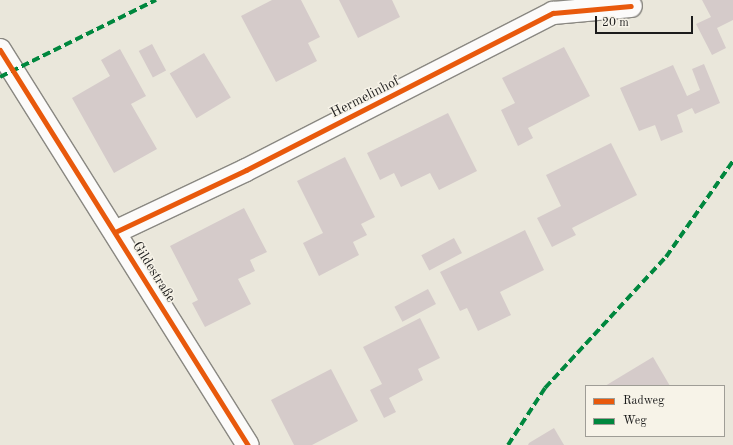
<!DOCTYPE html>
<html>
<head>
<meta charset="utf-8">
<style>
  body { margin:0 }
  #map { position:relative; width:733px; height:445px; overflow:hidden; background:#eae7db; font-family:"Old Standard TT",serif }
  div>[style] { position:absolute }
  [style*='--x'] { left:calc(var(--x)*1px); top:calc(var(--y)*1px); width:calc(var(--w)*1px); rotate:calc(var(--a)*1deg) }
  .building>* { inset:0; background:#d5cbca; transform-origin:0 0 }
  .roads { filter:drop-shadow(1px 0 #8a8882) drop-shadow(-1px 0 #8a8882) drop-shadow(0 1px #8a8882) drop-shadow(0 -1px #8a8882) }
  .street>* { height:22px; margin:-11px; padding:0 11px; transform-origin:11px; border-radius:11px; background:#fcfbfa }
  .quiet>* { height:4px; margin-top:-2px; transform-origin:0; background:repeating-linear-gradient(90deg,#00873e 0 8px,transparent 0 12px) }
  .cycleway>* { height:5px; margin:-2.5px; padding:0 2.5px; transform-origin:2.5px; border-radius:2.5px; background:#e8590c }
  span { translate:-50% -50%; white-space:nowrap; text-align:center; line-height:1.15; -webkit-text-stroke:3px #f7f3e8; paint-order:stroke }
  .street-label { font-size:14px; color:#1c1c1c }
  .legend { position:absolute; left:585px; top:385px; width:140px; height:52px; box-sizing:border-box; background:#f7f3e8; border:1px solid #9f9d96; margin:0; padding:5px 7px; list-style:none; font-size:12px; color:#1c1c1c }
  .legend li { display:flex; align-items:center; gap:8px; height:20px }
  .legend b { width:20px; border:1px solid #9f9d96 }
  .scale { position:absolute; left:595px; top:16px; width:98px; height:18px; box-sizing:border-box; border:2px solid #1c1c1c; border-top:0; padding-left:5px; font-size:12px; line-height:14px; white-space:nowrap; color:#1c1c1c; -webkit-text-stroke:3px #f7f3e8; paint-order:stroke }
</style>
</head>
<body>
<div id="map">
  <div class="building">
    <i style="clip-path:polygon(272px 0,301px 0,320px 37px,308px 43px,317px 61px,276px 82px,241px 16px)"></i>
    <i style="clip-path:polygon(339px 0,392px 0,400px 17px,358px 38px)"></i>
    <i style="clip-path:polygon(702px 0,733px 0,733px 20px,717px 28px,726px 48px,712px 55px,696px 24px,711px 17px)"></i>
    <i style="left:152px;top:44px;width:30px;height:15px;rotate:62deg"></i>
    <i style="clip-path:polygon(564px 47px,590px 96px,528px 128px,533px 138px,518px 146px,501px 110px,515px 103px,502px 78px)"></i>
    <i style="clip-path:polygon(120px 49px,146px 96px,131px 104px,157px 149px,114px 173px,72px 98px,110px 76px,101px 60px)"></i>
    <i style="left:204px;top:53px;width:52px;height:40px;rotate:59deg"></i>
    <i style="clip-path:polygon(704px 64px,720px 103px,695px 114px,692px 108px,677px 115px,683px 132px,661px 141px,655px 125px,639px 131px,620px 88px,673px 65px,687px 96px,700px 90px,692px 69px)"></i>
    <i style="clip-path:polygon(448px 113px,477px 171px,439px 190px,430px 173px,401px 187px,394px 173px,380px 180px,367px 153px)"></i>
    <i style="clip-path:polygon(611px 143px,637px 195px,572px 228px,576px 235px,552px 247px,537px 218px,561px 206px,546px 175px)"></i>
    <i style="clip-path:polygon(345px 157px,375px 217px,361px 224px,367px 235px,353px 242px,359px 255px,319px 276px,303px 243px,323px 233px,297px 181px)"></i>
    <i style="clip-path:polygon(244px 208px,267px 252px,250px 260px,255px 271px,238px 279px,251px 304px,205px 327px,192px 303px,198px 300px,170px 246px)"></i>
    <i style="clip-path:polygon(525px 230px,544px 270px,500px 292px,511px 315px,478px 331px,467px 308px,460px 311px,440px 272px)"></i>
    <i style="left:454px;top:238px;width:17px;height:37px;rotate:62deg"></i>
    <i style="left:428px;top:289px;width:17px;height:38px;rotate:62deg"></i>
    <i style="clip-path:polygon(420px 318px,440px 358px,418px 369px,423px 380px,389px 398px,396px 412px,384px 418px,370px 390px,382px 384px,363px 347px)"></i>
    <i style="clip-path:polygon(653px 357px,670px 386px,605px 386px)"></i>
    <i style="clip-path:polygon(331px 369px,358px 421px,312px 445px,294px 445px,271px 400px)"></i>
    <i style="clip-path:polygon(554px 428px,564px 445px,528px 445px,529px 443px)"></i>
  </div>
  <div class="roads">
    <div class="street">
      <i style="--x:0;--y:50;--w:466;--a:57.9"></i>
      <i style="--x:115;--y:232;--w:145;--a:-25.3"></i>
      <i style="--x:246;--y:170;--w:345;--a:-27.1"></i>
      <i style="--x:553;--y:13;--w:78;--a:-5.1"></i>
    </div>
  </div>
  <div class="quiet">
    <i style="--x:0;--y:77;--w:174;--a:-26.3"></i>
    <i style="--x:508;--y:445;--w:68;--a:-57"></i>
    <i style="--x:545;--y:388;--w:178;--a:-47.3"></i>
    <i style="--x:666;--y:257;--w:117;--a:-55.1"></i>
  </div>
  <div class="cycleway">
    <i style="--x:0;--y:50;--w:466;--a:57.9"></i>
    <i style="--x:115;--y:232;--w:145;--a:-25.3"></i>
    <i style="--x:246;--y:170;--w:345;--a:-27.1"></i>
    <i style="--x:553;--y:13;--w:78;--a:-5.1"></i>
  </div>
  <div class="street-label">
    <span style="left:365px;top:97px;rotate:-27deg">Hermelinhof</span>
    <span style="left:154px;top:272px;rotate:58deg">Gildestraße</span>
  </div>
  <ul class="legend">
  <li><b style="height:5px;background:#e8590c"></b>Radweg</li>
  <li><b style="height:5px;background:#00873e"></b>Weg</li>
  </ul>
  <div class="scale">20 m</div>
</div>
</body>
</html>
